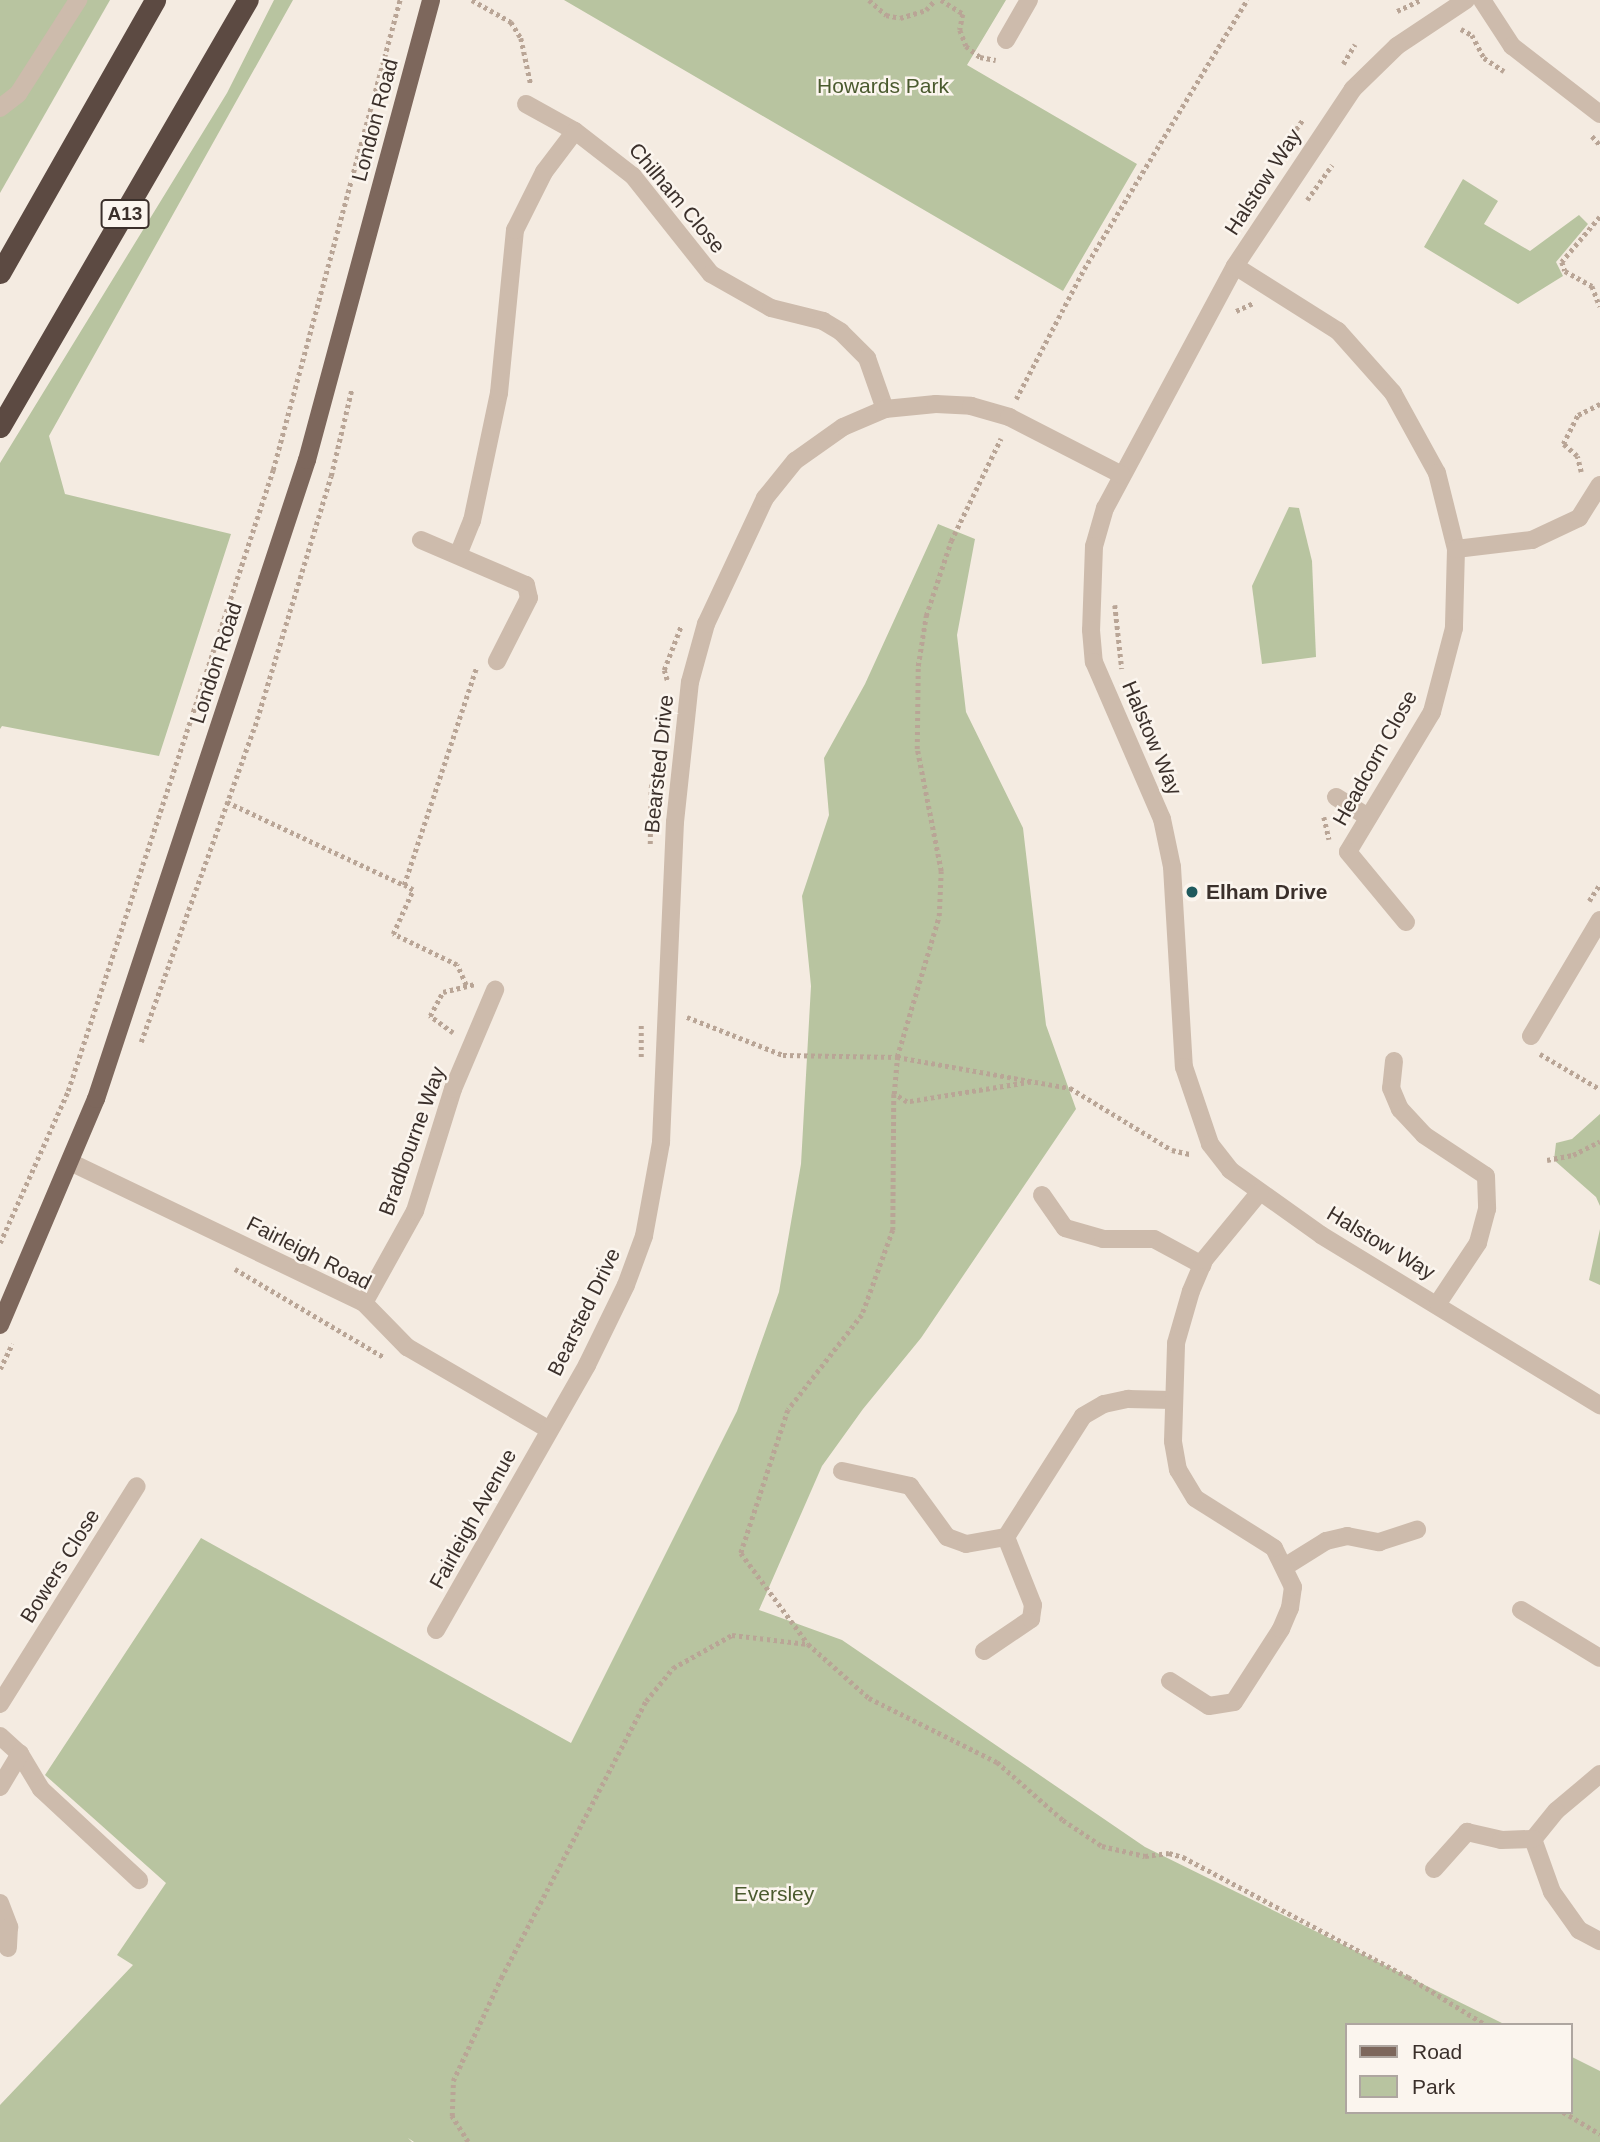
<!DOCTYPE html>
<html>
<head>
<meta charset="utf-8">
<style>
  body { margin:0 }
  #map { position:relative; width:1600px; height:2142px; overflow:hidden; background:#f4ebe1; font-family:Arial,sans-serif }
  div>[style] { position:absolute }
  [style*='--x'] { left:calc(var(--x)*1px); top:calc(var(--y)*1px); width:calc(var(--w)*1px); rotate:calc(var(--a)*1deg) }
  .green>* { inset:0; background:#b8c4a0 }
  .path>* { height:4.5px; margin-top:-2.25px; transform-origin:0; background:repeating-linear-gradient(90deg,#b9a596 0 3.5px,transparent 0 7px) }
  .minor>* { height:18px; margin:-9px; padding:0 9px; transform-origin:9px; border-radius:9px; background:#cdbbac }
  .major>* { height:18px; margin:-9px; padding:0 9px; transform-origin:9px; border-radius:9px; background:#7d675c }
  .highway>* { height:21px; margin:-10.5px; padding:0 10.5px; transform-origin:10.5px; border-radius:10.5px; background:#5c4a42 }
  .dots>* { width:19px; height:19px; translate:-50% -50%; box-sizing:border-box; border:4px solid #fbf5ee; border-radius:50% }
  span { translate:-50% -50%; white-space:nowrap; text-align:center; line-height:1.15; -webkit-text-stroke:5px #fbf5ee; paint-order:stroke }
  .shield-label span { padding:2px 5px; background:#fbf5ee; border:2px solid; border-radius:5px; -webkit-text-stroke-width:0 }
  .shield-label { font-size:19px; color:#3b302b; font-weight:700 }
  .park-label { font-size:21px; color:#4a5a2e }
  .street-label { font-size:21px; color:#3b302b }
  .poi-label { font-size:21px; color:#3b302b; font-weight:700 }
  .left { translate:0 -50%; text-align:left }
  .legend { position:absolute; left:1345px; top:2023px; width:228px; height:91px; box-sizing:border-box; background:#fbf5ee; border:2px solid #aea6a0; margin:0; padding:9px 12px; list-style:none; font-size:21px; color:#3b302b }
  .legend li { display:flex; align-items:center; gap:14px; height:35px }
  .legend b { width:35px; border:2px solid #aea6a0 }
</style>
</head>
<body>
<div id="map">
  <div class="green">
    <i style="clip-path:polygon(0 0,110px 0,0 193px)"></i>
    <i style="clip-path:polygon(274px 0,293px 0,49px 436px,65px 494px,231px 534px,159px 756px,2px 726px,0 729px,0 463px,227px 93px)"></i>
    <i style="clip-path:polygon(564px 0,1006px 0,967px 65px,1137px 164px,1063px 291px)"></i>
    <i style="clip-path:polygon(1463px 179px,1498px 201px,1484px 224px,1530px 251px,1579px 215px,1588px 224px,1556px 262px,1563px 276px,1518px 304px,1424px 247px)"></i>
    <i style="clip-path:polygon(1289px 507px,1299px 508px,1312px 561px,1316px 657px,1262px 664px,1252px 586px)"></i>
    <i style="clip-path:polygon(938px 524px,975px 539px,957px 635px,966px 712px,1023px 828px,1046px 1025px,1076px 1109px,921px 1338px,863px 1409px,822px 1466px,759px 1610px,842px 1640px,1145px 1847px,1506px 2025px,1346px 2025px,1346px 2112px,1570px 2112px,1570px 2056px,1600px 2071px,1600px 2142px,414px 2142px,408px 2138px,412px 2142px,0 2142px,0 2105px,133px 1965px,117px 1955px,166px 1883px,45px 1775px,201px 1538px,571px 1743px,737px 1411px,779px 1292px,801px 1164px,811px 986px,802px 896px,829px 815px,824px 758px,865px 684px)"></i>
    <i style="clip-path:polygon(1600px 1114px,1600px 1206px,1596px 1197px,1554px 1160px,1556px 1143px,1572px 1139px)"></i>
    <i style="clip-path:polygon(1600px 1229px,1600px 1285px,1589px 1280px)"></i>
  </div>
  <div class="path">
    <i style="--x:472;--y:0;--w:45;--a:29.4"></i>
    <i style="--x:511;--y:22;--w:19;--a:58"></i>
    <i style="--x:521;--y:38;--w:48;--a:78"></i>
    <i style="--x:869;--y:0;--w:23;--a:41"></i>
    <i style="--x:886;--y:15;--w:14;--a:12"></i>
    <i style="--x:900;--y:18;--w:27;--a:-17"></i>
    <i style="--x:926;--y:10;--w:13;--a:-48"></i>
    <i style="--x:941;--y:0;--w:26;--a:32"></i>
    <i style="--x:963;--y:14;--w:16;--a:101"></i>
    <i style="--x:960;--y:30;--w:17;--a:69"></i>
    <i style="--x:966;--y:46;--w:18;--a:38"></i>
    <i style="--x:980;--y:57;--w:16;--a:11"></i>
    <i style="--x:1397;--y:11;--w:26;--a:-25"></i>
    <i style="--x:1461;--y:29;--w:13;--a:29"></i>
    <i style="--x:1472;--y:35;--w:26;--a:62"></i>
    <i style="--x:1484;--y:58;--w:24;--a:33"></i>
    <i style="--x:1343;--y:64;--w:23;--a:-59"></i>
    <i style="--x:1292;--y:135;--w:19;--a:-55"></i>
    <i style="--x:1592;--y:136;--w:12;--a:48"></i>
    <i style="--x:1307;--y:200;--w:43;--a:-54.5"></i>
    <i style="--x:1600;--y:217;--w:59;--a:130.2"></i>
    <i style="--x:1562;--y:262;--w:9;--a:72"></i>
    <i style="--x:1565;--y:271;--w:31;--a:29"></i>
    <i style="--x:1592;--y:286;--w:22;--a:69"></i>
    <i style="--x:1236;--y:311;--w:19;--a:-25"></i>
    <i style="--x:1016;--y:399;--w:147;--a:-62.4"></i>
    <i style="--x:1084;--y:269;--w:315;--a:-58.8"></i>
    <i style="--x:1581;--y:472;--w:16;--a:-104"></i>
    <i style="--x:1577;--y:456;--w:18;--a:-139"></i>
    <i style="--x:1563;--y:444;--w:33;--a:-63"></i>
    <i style="--x:1578;--y:415;--w:25;--a:-27"></i>
    <i style="--x:1115;--y:605;--w:64;--a:83.8"></i>
    <i style="--x:667;--y:680;--w:10;--a:-107"></i>
    <i style="--x:664;--y:670;--w:47;--a:-68.9"></i>
    <i style="--x:227;--y:802;--w:195;--a:25.1"></i>
    <i style="--x:1324;--y:817;--w:23;--a:77"></i>
    <i style="--x:650;--y:844;--w:57;--a:-89"></i>
    <i style="--x:651;--y:787;--w:14;--a:-69"></i>
    <i style="--x:1589;--y:901;--w:20;--a:-57"></i>
    <i style="--x:466;--y:985;--w:22;--a:-114"></i>
    <i style="--x:457;--y:965;--w:71;--a:-154.2"></i>
    <i style="--x:393;--y:934;--w:48;--a:-65.6"></i>
    <i style="--x:413;--y:890;--w:10;--a:-151"></i>
    <i style="--x:404;--y:885;--w:229;--a:-71.6"></i>
    <i style="--x:687;--y:1017;--w:103;--a:21.6"></i>
    <i style="--x:783;--y:1055;--w:114;--a:1"></i>
    <i style="--x:897;--y:1057;--w:147;--a:-73.4"></i>
    <i style="--x:939;--y:916;--w:45;--a:-87.5"></i>
    <i style="--x:941;--y:871;--w:124;--a:-101.1"></i>
    <i style="--x:917;--y:749;--w:83;--a:-89.3"></i>
    <i style="--x:918;--y:666;--w:51;--a:-80.9"></i>
    <i style="--x:926;--y:616;--w:79;--a:-71.6"></i>
    <i style="--x:951;--y:541;--w:114;--a:-64.1"></i>
    <i style="--x:453;--y:1033;--w:29;--a:-144"></i>
    <i style="--x:430;--y:1016;--w:27;--a:-62"></i>
    <i style="--x:443;--y:992;--w:32;--a:-14"></i>
    <i style="--x:141;--y:1042;--w:336;--a:-70.2"></i>
    <i style="--x:255;--y:726;--w:261;--a:-73.1"></i>
    <i style="--x:331;--y:476;--w:90;--a:-76.6"></i>
    <i style="--x:1540;--y:1054;--w:69;--a:30.3"></i>
    <i style="--x:641;--y:1057;--w:33;--a:-90"></i>
    <i style="--x:1031;--y:1082;--w:126;--a:170.8"></i>
    <i style="--x:907;--y:1102;--w:15;--a:-148"></i>
    <i style="--x:894;--y:1094;--w:37;--a:-85"></i>
    <i style="--x:897;--y:1057;--w:176;--a:10.2"></i>
    <i style="--x:1070;--y:1088;--w:119;--a:31.3"></i>
    <i style="--x:1172;--y:1150;--w:18;--a:13"></i>
    <i style="--x:894;--y:1094;--w:136;--a:90.4"></i>
    <i style="--x:893;--y:1230;--w:90;--a:110"></i>
    <i style="--x:862;--y:1315;--w:120;--a:127.9"></i>
    <i style="--x:788;--y:1410;--w:151;--a:108.2"></i>
    <i style="--x:741;--y:1553;--w:113;--a:53.6"></i>
    <i style="--x:808;--y:1644;--w:81;--a:41.5"></i>
    <i style="--x:869;--y:1698;--w:143;--a:26.6"></i>
    <i style="--x:997;--y:1762;--w:88;--a:41.3"></i>
    <i style="--x:1063;--y:1820;--w:47;--a:33.7"></i>
    <i style="--x:1102;--y:1846;--w:44;--a:13.1"></i>
    <i style="--x:1145;--y:1856;--w:24;--a:-7"></i>
    <i style="--x:1169;--y:1853;--w:15;--a:16"></i>
    <i style="--x:1183;--y:1857;--w:255;--a:28.1"></i>
    <i style="--x:1408;--y:1977;--w:92;--a:31.6"></i>
    <i style="--x:1547;--y:1160;--w:26;--a:-11"></i>
    <i style="--x:1573;--y:1155;--w:30;--a:-27"></i>
    <i style="--x:0;--y:1243;--w:167;--a:-65.9"></i>
    <i style="--x:68;--y:1091;--w:654;--a:-71.73"></i>
    <i style="--x:273;--y:470;--w:487;--a:-74.9"></i>
    <i style="--x:235;--y:1269;--w:173;--a:30.6"></i>
    <i style="--x:0;--y:1369;--w:28;--a:-64"></i>
    <i style="--x:1563;--y:2112;--w:43;--a:30.7"></i>
    <i style="--x:468;--y:2142;--w:31;--a:-122"></i>
    <i style="--x:452;--y:2116;--w:35;--a:-88"></i>
    <i style="--x:453;--y:2081;--w:114;--a:-65"></i>
    <i style="--x:501;--y:1978;--w:313;--a:-62.4"></i>
    <i style="--x:646;--y:1701;--w:43;--a:-50.7"></i>
    <i style="--x:673;--y:1668;--w:68;--a:-29.2"></i>
    <i style="--x:732;--y:1635;--w:76;--a:6.8"></i>
  </div>
  <div class="minor">
    <i style="--x:1466;--y:0;--w:83;--a:146.3"></i>
    <i style="--x:1397;--y:46;--w:62;--a:135.7"></i>
    <i style="--x:1353;--y:89;--w:213;--a:123.7"></i>
    <i style="--x:1235;--y:266;--w:275;--a:118.2"></i>
    <i style="--x:1105;--y:508;--w:40;--a:106"></i>
    <i style="--x:1094;--y:546;--w:84;--a:92"></i>
    <i style="--x:1091;--y:630;--w:32;--a:85"></i>
    <i style="--x:1094;--y:662;--w:171;--a:66.6"></i>
    <i style="--x:1162;--y:819;--w:49;--a:78.2"></i>
    <i style="--x:1172;--y:867;--w:200;--a:86.6"></i>
    <i style="--x:1184;--y:1067;--w:81;--a:71.3"></i>
    <i style="--x:1210;--y:1144;--w:33;--a:52"></i>
    <i style="--x:1230;--y:1170;--w:112;--a:35.5"></i>
    <i style="--x:1321;--y:1235;--w:327;--a:31.4"></i>
    <i style="--x:1482;--y:0;--w:55;--a:56.9"></i>
    <i style="--x:1512;--y:46;--w:111;--a:37.7"></i>
    <i style="--x:1006;--y:40;--w:46;--a:-60.1"></i>
    <i style="--x:526;--y:104;--w:56;--a:28.9"></i>
    <i style="--x:0;--y:108;--w:23;--a:-38"></i>
    <i style="--x:18;--y:94;--w:112;--a:-57.4"></i>
    <i style="--x:1235;--y:266;--w:122;--a:32.3"></i>
    <i style="--x:1338;--y:331;--w:83;--a:48.4"></i>
    <i style="--x:1393;--y:393;--w:91;--a:61.2"></i>
    <i style="--x:1437;--y:473;--w:78;--a:76"></i>
    <i style="--x:1456;--y:549;--w:79;--a:91.5"></i>
    <i style="--x:1454;--y:628;--w:87;--a:104.7"></i>
    <i style="--x:1432;--y:712;--w:163;--a:121"></i>
    <i style="--x:1348;--y:852;--w:91;--a:50.4"></i>
    <i style="--x:421;--y:540;--w:114;--a:23.2"></i>
    <i style="--x:526;--y:585;--w:13;--a:77"></i>
    <i style="--x:529;--y:598;--w:71;--a:116.9"></i>
    <i style="--x:1456;--y:549;--w:77;--a:-6.8"></i>
    <i style="--x:1532;--y:540;--w:52;--a:-25.1"></i>
    <i style="--x:1579;--y:518;--w:39;--a:-58"></i>
    <i style="--x:458;--y:555;--w:37;--a:-68"></i>
    <i style="--x:472;--y:521;--w:131;--a:-78.1"></i>
    <i style="--x:499;--y:393;--w:164;--a:-84.4"></i>
    <i style="--x:515;--y:230;--w:65;--a:-63.4"></i>
    <i style="--x:544;--y:172;--w:51;--a:-52.9"></i>
    <i style="--x:575;--y:131;--w:73;--a:37.8"></i>
    <i style="--x:633;--y:176;--w:125;--a:51.5"></i>
    <i style="--x:711;--y:274;--w:69;--a:29.5"></i>
    <i style="--x:771;--y:308;--w:54;--a:14"></i>
    <i style="--x:823;--y:321;--w:21;--a:31"></i>
    <i style="--x:841;--y:332;--w:37;--a:45"></i>
    <i style="--x:867;--y:358;--w:54;--a:70.6"></i>
    <i style="--x:1336;--y:797;--w:38;--a:32"></i>
    <i style="--x:1531;--y:1036;--w:135;--a:-59.3"></i>
    <i style="--x:1394;--y:1061;--w:27;--a:96"></i>
    <i style="--x:1391;--y:1088;--w:23;--a:67"></i>
    <i style="--x:1400;--y:1109;--w:35;--a:47"></i>
    <i style="--x:1424;--y:1135;--w:74;--a:33.5"></i>
    <i style="--x:1486;--y:1176;--w:33;--a:88"></i>
    <i style="--x:1487;--y:1209;--w:35;--a:105"></i>
    <i style="--x:1478;--y:1243;--w:72;--a:123.7"></i>
    <i style="--x:70;--y:1162;--w:326;--a:25.6"></i>
    <i style="--x:364;--y:1303;--w:62;--a:45.7"></i>
    <i style="--x:407;--y:1347;--w:163;--a:30.2"></i>
    <i style="--x:1042;--y:1195;--w:40;--a:55.1"></i>
    <i style="--x:1065;--y:1228;--w:40;--a:16"></i>
    <i style="--x:1103;--y:1239;--w:51;--a:0"></i>
    <i style="--x:1154;--y:1239;--w:55;--a:28.4"></i>
    <i style="--x:364;--y:1303;--w:105;--a:-61"></i>
    <i style="--x:415;--y:1211;--w:128;--a:-72.7"></i>
    <i style="--x:453;--y:1089;--w:108;--a:-67"></i>
    <i style="--x:842;--y:1471;--w:70;--a:12.4"></i>
    <i style="--x:910;--y:1486;--w:63;--a:54"></i>
    <i style="--x:947;--y:1537;--w:20;--a:20"></i>
    <i style="--x:966;--y:1544;--w:41;--a:-9.9"></i>
    <i style="--x:1286;--y:1566;--w:47;--a:-32"></i>
    <i style="--x:1326;--y:1541;--w:22;--a:-13"></i>
    <i style="--x:1347;--y:1536;--w:33;--a:11"></i>
    <i style="--x:1379;--y:1542;--w:40;--a:-18"></i>
    <i style="--x:1521;--y:1610;--w:92;--a:31.3"></i>
    <i style="--x:436;--y:1630;--w:305;--a:-60.3"></i>
    <i style="--x:587;--y:1365;--w:89;--a:-64"></i>
    <i style="--x:626;--y:1285;--w:52;--a:-69.8"></i>
    <i style="--x:644;--y:1236;--w:96;--a:-79.7"></i>
    <i style="--x:661;--y:1142;--w:320;--a:-87.5"></i>
    <i style="--x:675;--y:822;--w:141;--a:-83.9"></i>
    <i style="--x:690;--y:682;--w:60;--a:-74.6"></i>
    <i style="--x:706;--y:624;--w:139;--a:-64.9"></i>
    <i style="--x:765;--y:498;--w:48;--a:-51"></i>
    <i style="--x:795;--y:461;--w:59;--a:-35.3"></i>
    <i style="--x:843;--y:427;--w:46;--a:-23.2"></i>
    <i style="--x:885;--y:409;--w:51;--a:-5.6"></i>
    <i style="--x:936;--y:404;--w:35;--a:3"></i>
    <i style="--x:971;--y:406;--w:40;--a:16"></i>
    <i style="--x:1009;--y:417;--w:127;--a:27.2"></i>
    <i style="--x:984;--y:1651;--w:57;--a:-34.2"></i>
    <i style="--x:1031;--y:1619;--w:14;--a:-82"></i>
    <i style="--x:1033;--y:1605;--w:73;--a:-111.7"></i>
    <i style="--x:1006;--y:1537;--w:143;--a:-57.5"></i>
    <i style="--x:1083;--y:1416;--w:24;--a:-30"></i>
    <i style="--x:1104;--y:1404;--w:25;--a:-12"></i>
    <i style="--x:1128;--y:1399;--w:44;--a:1.3"></i>
    <i style="--x:1170;--y:1681;--w:46;--a:32.7"></i>
    <i style="--x:1209;--y:1706;--w:25;--a:-9"></i>
    <i style="--x:1234;--y:1702;--w:87;--a:-57.2"></i>
    <i style="--x:1281;--y:1629;--w:23;--a:-67"></i>
    <i style="--x:1290;--y:1608;--w:21;--a:-82"></i>
    <i style="--x:1293;--y:1587;--w:43;--a:-116"></i>
    <i style="--x:1274;--y:1548;--w:93;--a:-147.7"></i>
    <i style="--x:1195;--y:1498;--w:33;--a:-121"></i>
    <i style="--x:1178;--y:1470;--w:29;--a:-100"></i>
    <i style="--x:1173;--y:1441;--w:98;--a:-88.2"></i>
    <i style="--x:1176;--y:1343;--w:54;--a:-73.9"></i>
    <i style="--x:1191;--y:1291;--w:34;--a:-67"></i>
    <i style="--x:1204;--y:1260;--w:87;--a:-50.6"></i>
    <i style="--x:0;--y:1704;--w:257;--a:-57.9"></i>
    <i style="--x:0;--y:1736;--w:27;--a:42"></i>
    <i style="--x:20;--y:1754;--w:41;--a:59"></i>
    <i style="--x:41;--y:1789;--w:134;--a:42.9"></i>
    <i style="--x:1600;--y:1774;--w:57;--a:139.9"></i>
    <i style="--x:1556;--y:1811;--w:36;--a:129"></i>
    <i style="--x:1533;--y:1839;--w:56;--a:70.3"></i>
    <i style="--x:1552;--y:1892;--w:47;--a:54.6"></i>
    <i style="--x:1579;--y:1930;--w:24;--a:28"></i>
    <i style="--x:0;--y:1787;--w:39;--a:-59"></i>
    <i style="--x:1434;--y:1869;--w:50;--a:-48.3"></i>
    <i style="--x:1467;--y:1832;--w:35;--a:13"></i>
    <i style="--x:1501;--y:1840;--w:32;--a:-2"></i>
    <i style="--x:0;--y:1903;--w:26;--a:69"></i>
    <i style="--x:9;--y:1927;--w:21;--a:93"></i>
  </div>
  <div class="major">
    <i style="--x:0;--y:1325;--w:246;--a:-67"></i>
    <i style="--x:96;--y:1099;--w:673;--a:-71.73"></i>
    <i style="--x:307;--y:460;--w:476;--a:-74.9"></i>
  </div>
  <div class="highway">
    <i style="--x:0;--y:273;--w:314;--a:-60.4"></i>
    <i style="--x:0;--y:427;--w:494;--a:-59.9"></i>
  </div>
  <div class="dots">
    <i style="left:1192px;top:892px;background:#1f5a5e"></i>
  </div>
  <div class="shield-label">
    <span style="left:125px;top:214px">A13</span>
  </div>
  <div class="park-label">
    <span style="left:883px;top:86px">Howards Park</span>
    <span style="left:774px;top:1894px">Eversley</span>
  </div>
  <div class="street-label">
    <span style="left:375px;top:120px;rotate:-75deg">London Road</span>
    <span style="left:1263px;top:182px;rotate:-57deg">Halstow Way</span>
    <span style="left:677px;top:198px;rotate:50deg">Chilham Close</span>
    <span style="left:216px;top:663px;rotate:-72deg">London Road</span>
    <span style="left:1152px;top:738px;rotate:67deg">Halstow Way</span>
    <span style="left:1375px;top:758px;rotate:-61deg">Headcorn Close</span>
    <span style="left:659px;top:764px;rotate:-84deg">Bearsted Drive</span>
    <span style="left:412px;top:1141px;rotate:-70deg">Bradbourne Way</span>
    <span style="left:1381px;top:1243px;rotate:31deg">Halstow Way</span>
    <span style="left:309px;top:1253px;rotate:27deg">Fairleigh Road</span>
    <span style="left:584px;top:1312px;rotate:-64deg">Bearsted Drive</span>
    <span style="left:473px;top:1519px;rotate:-61deg">Fairleigh Avenue</span>
    <span style="left:60px;top:1566px;rotate:-58deg">Bowers Close</span>
  </div>
  <div class="poi-label">
    <span class="left" style="left:1206px;top:892px">Elham Drive</span>
  </div>
  <ul class="legend">
  <li><b style="height:9px;background:#7d675c"></b>Road</li>
  <li><b style="height:19px;background:#b8c4a0"></b>Park</li>
  </ul>
</div>
</body>
</html>
